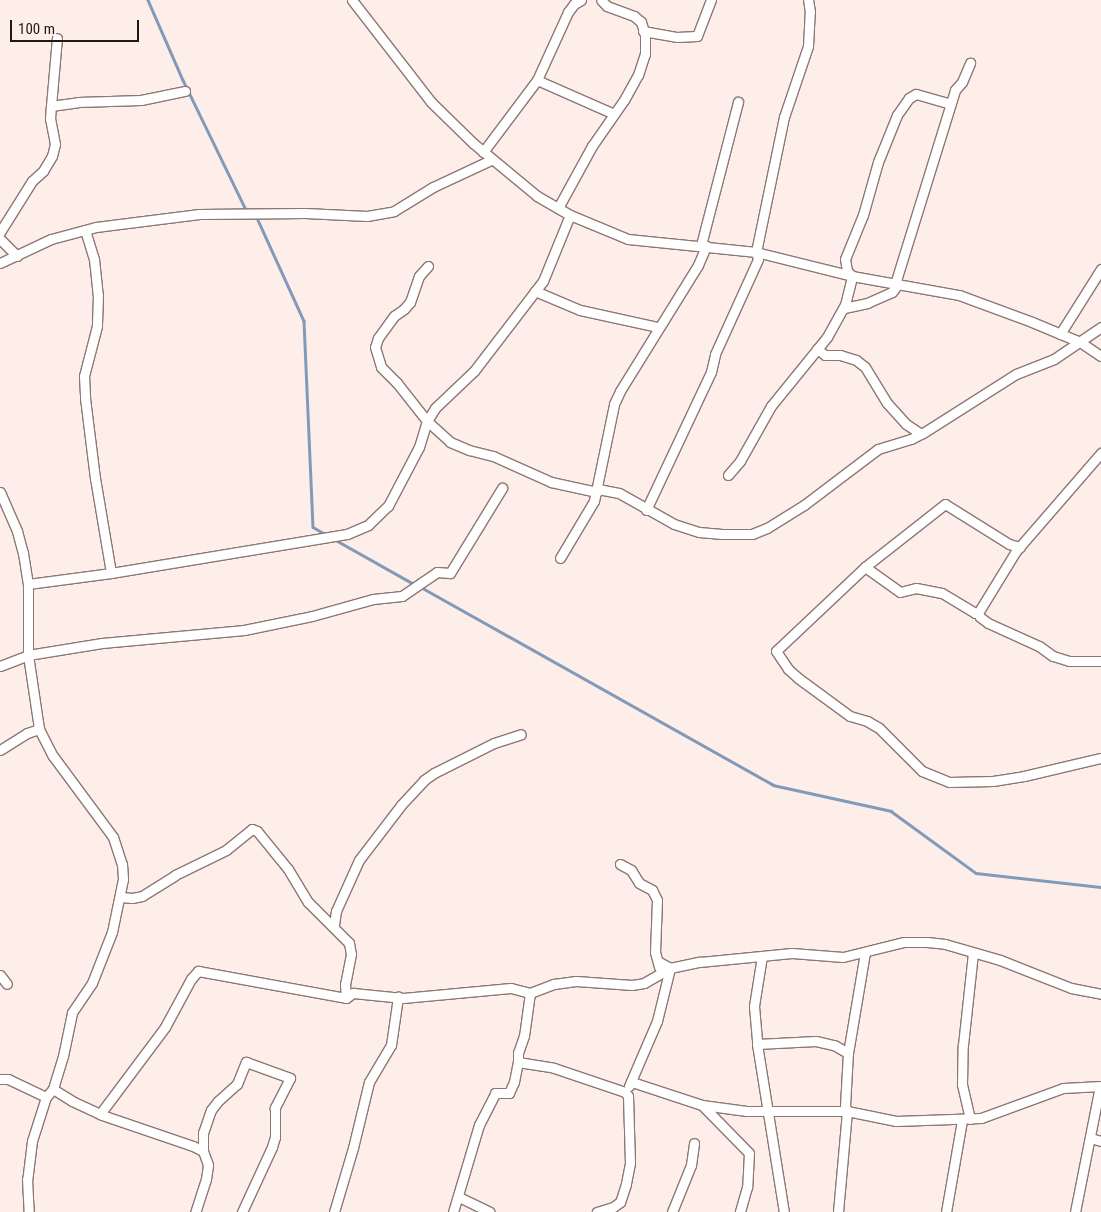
<!DOCTYPE html>
<html>
<head>
<meta charset="utf-8">
<style>
  body { margin:0 }
  #map { position:relative; width:1101px; height:1212px; overflow:hidden; background:#fdeeea; font-family:"Roboto Condensed",sans-serif }
  div>[style] { position:absolute }
  [style*='--x'] { left:calc(var(--x)*1px); top:calc(var(--y)*1px); width:calc(var(--w)*1px); rotate:calc(var(--a)*1deg) }
  .stream>* { height:2.5px; margin:-1.25px; padding:0 1.25px; transform-origin:1.25px; border-radius:1.25px; background:#819ab9 }
  .roads { filter:drop-shadow(1px 0 #8e7772) drop-shadow(-1px 0 #8e7772) drop-shadow(0 1px #8e7772) drop-shadow(0 -1px #8e7772) }
  .minor>* { height:9px; margin:-4.5px; padding:0 4.5px; transform-origin:4.5px; border-radius:4.5px; background:#fff }
  span { translate:-50% -50%; white-space:nowrap; text-align:center; line-height:1.15; -webkit-text-stroke:5px #fdeeea; paint-order:stroke }
  .scale { position:absolute; left:10px; top:20px; width:129px; height:22px; box-sizing:border-box; border:2px solid #211816; border-top:0; padding-left:6px; font-size:15px; line-height:18px; white-space:nowrap; color:#211816; -webkit-text-stroke:4px #fdeeea; paint-order:stroke }
</style>
</head>
<body>
<div id="map">
  <div class="stream">
    <i style="--x:148;--y:0;--w:87;--a:66.4"></i>
    <i style="--x:183;--y:80;--w:144;--a:64.1"></i>
    <i style="--x:258;--y:220;--w:111;--a:65.5"></i>
    <i style="--x:304;--y:321;--w:206;--a:87.5"></i>
    <i style="--x:313;--y:527;--w:16;--a:30"></i>
    <i style="--x:334;--y:539;--w:92;--a:29.4"></i>
    <i style="--x:419;--y:586;--w:406;--a:29.3"></i>
    <i style="--x:773;--y:785;--w:121;--a:12.4"></i>
    <i style="--x:891;--y:811;--w:105;--a:36.1"></i>
    <i style="--x:976;--y:873;--w:126;--a:6.4"></i>
  </div>
  <div class="roads">
    <div class="minor">
      <i style="--x:352;--y:0;--w:129;--a:52.2"></i>
      <i style="--x:431;--y:102;--w:59;--a:44.3"></i>
      <i style="--x:473;--y:143;--w:83;--a:39.6"></i>
      <i style="--x:537;--y:196;--w:38;--a:30"></i>
      <i style="--x:570;--y:215;--w:63;--a:22.5"></i>
      <i style="--x:628;--y:239;--w:129;--a:5.8"></i>
      <i style="--x:756;--y:252;--w:99;--a:14"></i>
      <i style="--x:852;--y:276;--w:109;--a:10.1"></i>
      <i style="--x:959;--y:295;--w:78;--a:20.3"></i>
      <i style="--x:1032;--y:322;--w:52;--a:22.6"></i>
      <i style="--x:1080;--y:342;--w:25;--a:34"></i>
      <i style="--x:643;--y:31;--w:35;--a:10"></i>
      <i style="--x:677;--y:37;--w:20;--a:-3"></i>
      <i style="--x:697;--y:36;--w:39;--a:-69"></i>
      <i style="--x:537;--y:80;--w:84;--a:23.8"></i>
      <i style="--x:51;--y:106;--w:68;--a:-85"></i>
      <i style="--x:483;--y:152;--w:90;--a:-53.1"></i>
      <i style="--x:537;--y:80;--w:75;--a:-65.5"></i>
      <i style="--x:568;--y:12;--w:10;--a:-53"></i>
      <i style="--x:574;--y:4;--w:8;--a:-30"></i>
      <i style="--x:558;--y:208;--w:71;--a:-61.3"></i>
      <i style="--x:592;--y:146;--w:56;--a:-55.2"></i>
      <i style="--x:624;--y:100;--w:29;--a:-61"></i>
      <i style="--x:638;--y:75;--w:22;--a:-72"></i>
      <i style="--x:645;--y:54;--w:19;--a:-90"></i>
      <i style="--x:645;--y:35;--w:14;--a:-107"></i>
      <i style="--x:641;--y:22;--w:9;--a:-139"></i>
      <i style="--x:634;--y:16;--w:29;--a:-160"></i>
      <i style="--x:607;--y:6;--w:8;--a:-135"></i>
      <i style="--x:85;--y:230;--w:30;--a:73"></i>
      <i style="--x:94;--y:259;--w:36;--a:84"></i>
      <i style="--x:98;--y:295;--w:31;--a:92"></i>
      <i style="--x:97;--y:326;--w:52;--a:104.6"></i>
      <i style="--x:84;--y:376;--w:22;--a:87"></i>
      <i style="--x:85;--y:398;--w:81;--a:82.9"></i>
      <i style="--x:95;--y:478;--w:96;--a:80.4"></i>
      <i style="--x:0;--y:232;--w:60;--a:-57.9"></i>
      <i style="--x:32;--y:181;--w:15;--a:-42"></i>
      <i style="--x:43;--y:171;--w:17;--a:-59"></i>
      <i style="--x:52;--y:156;--w:12;--a:-76"></i>
      <i style="--x:55;--y:144;--w:25;--a:-101"></i>
      <i style="--x:50;--y:119;--w:13;--a:-86"></i>
      <i style="--x:51;--y:106;--w:27;--a:-8"></i>
      <i style="--x:78;--y:102;--w:63;--a:-1.8"></i>
      <i style="--x:141;--y:100;--w:45;--a:-11.6"></i>
      <i style="--x:0;--y:239;--w:24;--a:45"></i>
      <i style="--x:701;--y:245;--w:148;--a:-75.5"></i>
      <i style="--x:0;--y:263;--w:56;--a:-25.2"></i>
      <i style="--x:51;--y:239;--w:47;--a:-14.9"></i>
      <i style="--x:96;--y:227;--w:104;--a:-7.2"></i>
      <i style="--x:199;--y:214;--w:106;--a:-0.5"></i>
      <i style="--x:305;--y:213;--w:62;--a:2.8"></i>
      <i style="--x:367;--y:216;--w:27;--a:-10"></i>
      <i style="--x:394;--y:211;--w:46;--a:-31.6"></i>
      <i style="--x:433;--y:187;--w:64;--a:-25"></i>
      <i style="--x:428;--y:266;--w:13;--a:132"></i>
      <i style="--x:419;--y:276;--w:28;--a:109"></i>
      <i style="--x:410;--y:302;--w:9;--a:131"></i>
      <i style="--x:404;--y:309;--w:12;--a:145"></i>
      <i style="--x:394;--y:316;--w:27;--a:126"></i>
      <i style="--x:378;--y:338;--w:9;--a:108"></i>
      <i style="--x:375;--y:347;--w:21;--a:73"></i>
      <i style="--x:381;--y:367;--w:23;--a:45"></i>
      <i style="--x:397;--y:383;--w:48;--a:51.7"></i>
      <i style="--x:427;--y:421;--w:31;--a:42"></i>
      <i style="--x:450;--y:442;--w:21;--a:23"></i>
      <i style="--x:469;--y:450;--w:25;--a:14"></i>
      <i style="--x:493;--y:456;--w:64;--a:24.1"></i>
      <i style="--x:551;--y:482;--w:47;--a:12.3"></i>
      <i style="--x:895;--y:284;--w:203;--a:-72.8"></i>
      <i style="--x:955;--y:90;--w:11;--a:-49"></i>
      <i style="--x:962;--y:82;--w:21;--a:-67"></i>
      <i style="--x:535;--y:291;--w:49;--a:22.9"></i>
      <i style="--x:580;--y:310;--w:80;--a:12.3"></i>
      <i style="--x:844;--y:308;--w:24;--a:-12"></i>
      <i style="--x:867;--y:303;--w:27;--a:-24"></i>
      <i style="--x:892;--y:292;--w:10;--a:-53"></i>
      <i style="--x:1060;--y:334;--w:77;--a:-57.8"></i>
      <i style="--x:817;--y:349;--w:10;--a:37"></i>
      <i style="--x:825;--y:355;--w:15;--a:0"></i>
      <i style="--x:840;--y:355;--w:17;--a:17"></i>
      <i style="--x:856;--y:360;--w:11;--a:38"></i>
      <i style="--x:865;--y:367;--w:42;--a:58.6"></i>
      <i style="--x:887;--y:403;--w:28;--a:48"></i>
      <i style="--x:906;--y:424;--w:18;--a:34"></i>
      <i style="--x:728;--y:475;--w:18;--a:-49"></i>
      <i style="--x:740;--y:461;--w:63;--a:-60.6"></i>
      <i style="--x:771;--y:406;--w:89;--a:-50.9"></i>
      <i style="--x:827;--y:337;--w:37;--a:-61"></i>
      <i style="--x:845;--y:305;--w:30;--a:-76"></i>
      <i style="--x:852;--y:276;--w:7;--a:-135"></i>
      <i style="--x:847;--y:271;--w:12;--a:-99"></i>
      <i style="--x:845;--y:259;--w:48;--a:-67.8"></i>
      <i style="--x:863;--y:215;--w:55;--a:-74.2"></i>
      <i style="--x:878;--y:162;--w:51;--a:-68"></i>
      <i style="--x:897;--y:115;--w:21;--a:-55"></i>
      <i style="--x:909;--y:98;--w:8;--a:-30"></i>
      <i style="--x:916;--y:94;--w:36;--a:16"></i>
      <i style="--x:598;--y:489;--w:21;--a:11"></i>
      <i style="--x:619;--y:493;--w:63;--a:29.4"></i>
      <i style="--x:674;--y:524;--w:26;--a:18"></i>
      <i style="--x:699;--y:532;--w:23;--a:5"></i>
      <i style="--x:722;--y:534;--w:30;--a:0"></i>
      <i style="--x:752;--y:534;--w:16;--a:-22"></i>
      <i style="--x:767;--y:528;--w:44;--a:-31.9"></i>
      <i style="--x:804;--y:505;--w:93;--a:-37.1"></i>
      <i style="--x:878;--y:449;--w:34;--a:-17"></i>
      <i style="--x:911;--y:439;--w:13;--a:-27"></i>
      <i style="--x:923;--y:433;--w:110;--a:-32.4"></i>
      <i style="--x:1016;--y:374;--w:41;--a:-21.5"></i>
      <i style="--x:1054;--y:359;--w:57;--a:-34.2"></i>
      <i style="--x:0;--y:492;--w:43;--a:66.4"></i>
      <i style="--x:17;--y:531;--w:23;--a:75"></i>
      <i style="--x:23;--y:553;--w:31;--a:81"></i>
      <i style="--x:28;--y:584;--w:71;--a:90"></i>
      <i style="--x:28;--y:655;--w:75;--a:81.5"></i>
      <i style="--x:39;--y:729;--w:30;--a:63"></i>
      <i style="--x:53;--y:756;--w:101;--a:53.5"></i>
      <i style="--x:113;--y:837;--w:28;--a:72"></i>
      <i style="--x:122;--y:864;--w:15;--a:86"></i>
      <i style="--x:123;--y:879;--w:54;--a:101.7"></i>
      <i style="--x:112;--y:932;--w:55;--a:111.4"></i>
      <i style="--x:92;--y:983;--w:36;--a:124"></i>
      <i style="--x:72;--y:1013;--w:44;--a:101.8"></i>
      <i style="--x:63;--y:1056;--w:34;--a:107"></i>
      <i style="--x:53;--y:1089;--w:11;--a:131"></i>
      <i style="--x:46;--y:1097;--w:46;--a:107.7"></i>
      <i style="--x:32;--y:1141;--w:38;--a:97"></i>
      <i style="--x:27;--y:1179;--w:33;--a:87"></i>
      <i style="--x:646;--y:510;--w:153;--a:-64.8"></i>
      <i style="--x:711;--y:372;--w:18;--a:-77"></i>
      <i style="--x:715;--y:354;--w:104;--a:-65.6"></i>
      <i style="--x:758;--y:259;--w:7;--a:-106"></i>
      <i style="--x:756;--y:252;--w:138;--a:-78.3"></i>
      <i style="--x:784;--y:117;--w:75;--a:-71.3"></i>
      <i style="--x:808;--y:46;--w:34;--a:-87"></i>
      <i style="--x:810;--y:12;--w:12;--a:-99"></i>
      <i style="--x:1020;--y:547;--w:11;--a:-165"></i>
      <i style="--x:1009;--y:544;--w:75;--a:-148"></i>
      <i style="--x:945;--y:504;--w:102;--a:141.8"></i>
      <i style="--x:865;--y:567;--w:122;--a:136.7"></i>
      <i style="--x:776;--y:651;--w:22;--a:56"></i>
      <i style="--x:788;--y:669;--w:13;--a:42"></i>
      <i style="--x:798;--y:678;--w:64;--a:36.2"></i>
      <i style="--x:850;--y:716;--w:18;--a:16"></i>
      <i style="--x:867;--y:721;--w:14;--a:30"></i>
      <i style="--x:879;--y:728;--w:61;--a:45"></i>
      <i style="--x:922;--y:771;--w:29;--a:22"></i>
      <i style="--x:949;--y:782;--w:44;--a:-1.3"></i>
      <i style="--x:993;--y:781;--w:31;--a:-9"></i>
      <i style="--x:1024;--y:776;--w:79;--a:-13.2"></i>
      <i style="--x:560;--y:558;--w:66;--a:-59.2"></i>
      <i style="--x:594;--y:501;--w:99;--a:-78.3"></i>
      <i style="--x:614;--y:404;--w:14;--a:-65"></i>
      <i style="--x:620;--y:391;--w:148;--a:-58.2"></i>
      <i style="--x:698;--y:265;--w:21;--a:-67"></i>
      <i style="--x:865;--y:567;--w:43;--a:35.5"></i>
      <i style="--x:900;--y:592;--w:16;--a:-14"></i>
      <i style="--x:916;--y:588;--w:26;--a:11"></i>
      <i style="--x:942;--y:593;--w:39;--a:31"></i>
      <i style="--x:975;--y:613;--w:3;--a:0"></i>
      <i style="--x:978;--y:613;--w:4;--a:63"></i>
      <i style="--x:980;--y:617;--w:10;--a:37"></i>
      <i style="--x:988;--y:623;--w:56;--a:24.3"></i>
      <i style="--x:1039;--y:646;--w:17;--a:36"></i>
      <i style="--x:1053;--y:656;--w:17;--a:17"></i>
      <i style="--x:1069;--y:661;--w:32;--a:0"></i>
      <i style="--x:28;--y:584;--w:84;--a:-7.5"></i>
      <i style="--x:111;--y:573;--w:239;--a:-9.4"></i>
      <i style="--x:347;--y:534;--w:23;--a:-23"></i>
      <i style="--x:368;--y:525;--w:28;--a:-44"></i>
      <i style="--x:388;--y:506;--w:67;--a:-62.3"></i>
      <i style="--x:419;--y:447;--w:27;--a:-73"></i>
      <i style="--x:427;--y:421;--w:15;--a:-58"></i>
      <i style="--x:435;--y:408;--w:54;--a:-43.5"></i>
      <i style="--x:474;--y:371;--w:113;--a:-52.5"></i>
      <i style="--x:543;--y:281;--w:71;--a:-67.8"></i>
      <i style="--x:978;--y:613;--w:73;--a:-58.5"></i>
      <i style="--x:1016;--y:551;--w:130;--a:-49.1"></i>
      <i style="--x:0;--y:666;--w:30;--a:-21"></i>
      <i style="--x:28;--y:655;--w:75;--a:-9.2"></i>
      <i style="--x:102;--y:643;--w:143;--a:-5.2"></i>
      <i style="--x:244;--y:630;--w:69;--a:-11.6"></i>
      <i style="--x:312;--y:616;--w:63;--a:-15.6"></i>
      <i style="--x:373;--y:599;--w:29;--a:-6"></i>
      <i style="--x:402;--y:596;--w:42;--a:-34.4"></i>
      <i style="--x:437;--y:572;--w:13;--a:4"></i>
      <i style="--x:450;--y:573;--w:100;--a:-58.5"></i>
      <i style="--x:0;--y:750;--w:32;--a:-32"></i>
      <i style="--x:27;--y:733;--w:13;--a:-18"></i>
      <i style="--x:620;--y:864;--w:13;--a:29"></i>
      <i style="--x:631;--y:870;--w:15;--a:58"></i>
      <i style="--x:639;--y:883;--w:15;--a:28"></i>
      <i style="--x:652;--y:890;--w:11;--a:63"></i>
      <i style="--x:657;--y:900;--w:52;--a:92.2"></i>
      <i style="--x:655;--y:952;--w:16;--a:75"></i>
      <i style="--x:120;--y:897;--w:12;--a:5"></i>
      <i style="--x:132;--y:898;--w:10;--a:-11"></i>
      <i style="--x:142;--y:896;--w:39;--a:-32"></i>
      <i style="--x:175;--y:875;--w:57;--a:-26.1"></i>
      <i style="--x:226;--y:850;--w:33;--a:-39"></i>
      <i style="--x:252;--y:829;--w:5;--a:22"></i>
      <i style="--x:257;--y:831;--w:49;--a:50.8"></i>
      <i style="--x:288;--y:869;--w:39;--a:59"></i>
      <i style="--x:308;--y:902;--w:58;--a:45"></i>
      <i style="--x:349;--y:943;--w:11;--a:80"></i>
      <i style="--x:351;--y:954;--w:31;--a:101"></i>
      <i style="--x:345;--y:984;--w:14;--a:86"></i>
      <i style="--x:334;--y:925;--w:14;--a:-82"></i>
      <i style="--x:336;--y:911;--w:56;--a:-65.7"></i>
      <i style="--x:359;--y:860;--w:69;--a:-52.6"></i>
      <i style="--x:401;--y:805;--w:34;--a:-47"></i>
      <i style="--x:424;--y:780;--w:12;--a:-35"></i>
      <i style="--x:434;--y:773;--w:67;--a:-26.6"></i>
      <i style="--x:494;--y:743;--w:28;--a:-18"></i>
      <i style="--x:762;--y:956;--w:51;--a:99.1"></i>
      <i style="--x:754;--y:1006;--w:38;--a:85"></i>
      <i style="--x:757;--y:1044;--w:170;--a:80.9"></i>
      <i style="--x:0;--y:975;--w:11;--a:52"></i>
      <i style="--x:757;--y:1044;--w:59;--a:-2.9"></i>
      <i style="--x:816;--y:1041;--w:18;--a:13"></i>
      <i style="--x:834;--y:1045;--w:16;--a:30"></i>
      <i style="--x:518;--y:1062;--w:36;--a:9"></i>
      <i style="--x:554;--y:1068;--w:75;--a:18.7"></i>
      <i style="--x:625;--y:1092;--w:5;--a:53"></i>
      <i style="--x:628;--y:1096;--w:67;--a:88.3"></i>
      <i style="--x:630;--y:1163;--w:21;--a:101"></i>
      <i style="--x:626;--y:1184;--w:19;--a:108"></i>
      <i style="--x:620;--y:1202;--w:9;--a:144"></i>
      <i style="--x:613;--y:1207;--w:17;--a:163"></i>
      <i style="--x:0;--y:1079;--w:8;--a:0"></i>
      <i style="--x:8;--y:1079;--w:42;--a:25.3"></i>
      <i style="--x:632;--y:1082;--w:74;--a:18.2"></i>
      <i style="--x:702;--y:1105;--w:45;--a:7.6"></i>
      <i style="--x:747;--y:1111;--w:100;--a:0"></i>
      <i style="--x:847;--y:1111;--w:50;--a:11.5"></i>
      <i style="--x:896;--y:1121;--w:85;--a:-2"></i>
      <i style="--x:981;--y:1118;--w:87;--a:-20.1"></i>
      <i style="--x:1063;--y:1088;--w:38;--a:-3"></i>
      <i style="--x:629;--y:1086;--w:71;--a:-66.7"></i>
      <i style="--x:657;--y:1021;--w:55;--a:-76.2"></i>
      <i style="--x:670;--y:968;--w:13;--a:-151"></i>
      <i style="--x:53;--y:1089;--w:22;--a:32"></i>
      <i style="--x:72;--y:1101;--w:33;--a:25"></i>
      <i style="--x:102;--y:1115;--w:96;--a:18.8"></i>
      <i style="--x:193;--y:1146;--w:11;--a:27"></i>
      <i style="--x:203;--y:1151;--w:15;--a:70"></i>
      <i style="--x:208;--y:1165;--w:14;--a:98"></i>
      <i style="--x:206;--y:1179;--w:35;--a:108"></i>
      <i style="--x:702;--y:1105;--w:67;--a:45.6"></i>
      <i style="--x:749;--y:1153;--w:34;--a:93"></i>
      <i style="--x:747;--y:1187;--w:26;--a:106"></i>
      <i style="--x:100;--y:1114;--w:109;--a:-53.2"></i>
      <i style="--x:165;--y:1027;--w:55;--a:-61.6"></i>
      <i style="--x:191;--y:979;--w:11;--a:-49"></i>
      <i style="--x:198;--y:971;--w:150;--a:10.3"></i>
      <i style="--x:346;--y:998;--w:9;--a:-36"></i>
      <i style="--x:353;--y:993;--w:50;--a:5.7"></i>
      <i style="--x:403;--y:998;--w:108;--a:-5.3"></i>
      <i style="--x:511;--y:988;--w:20;--a:15"></i>
      <i style="--x:530;--y:993;--w:26;--a:-21"></i>
      <i style="--x:554;--y:984;--w:22;--a:-8"></i>
      <i style="--x:576;--y:981;--w:56;--a:4.1"></i>
      <i style="--x:632;--y:985;--w:12;--a:-9"></i>
      <i style="--x:644;--y:983;--w:30;--a:-30"></i>
      <i style="--x:670;--y:968;--w:30;--a:-12"></i>
      <i style="--x:699;--y:962;--w:93;--a:-5.5"></i>
      <i style="--x:792;--y:953;--w:51;--a:4.5"></i>
      <i style="--x:843;--y:957;--w:63;--a:-13.8"></i>
      <i style="--x:904;--y:942;--w:23;--a:0"></i>
      <i style="--x:927;--y:942;--w:18;--a:6"></i>
      <i style="--x:945;--y:944;--w:57;--a:16.2"></i>
      <i style="--x:1000;--y:960;--w:76;--a:21.5"></i>
      <i style="--x:1071;--y:988;--w:31;--a:11"></i>
      <i style="--x:970;--y:1119;--w:36;--a:-103"></i>
      <i style="--x:962;--y:1084;--w:39;--a:-89"></i>
      <i style="--x:963;--y:1045;--w:93;--a:-83.8"></i>
      <i style="--x:1090;--y:1138;--w:11;--a:15"></i>
      <i style="--x:203;--y:1151;--w:18;--a:-90"></i>
      <i style="--x:203;--y:1133;--w:24;--a:-71"></i>
      <i style="--x:211;--y:1110;--w:11;--a:-52"></i>
      <i style="--x:218;--y:1101;--w:25;--a:-42"></i>
      <i style="--x:237;--y:1084;--w:24;--a:-68"></i>
      <i style="--x:246;--y:1062;--w:47;--a:20"></i>
      <i style="--x:290;--y:1078;--w:34;--a:117"></i>
      <i style="--x:275;--y:1108;--w:29;--a:90"></i>
      <i style="--x:275;--y:1137;--w:10;--a:107"></i>
      <i style="--x:272;--y:1147;--w:72;--a:114.8"></i>
      <i style="--x:459;--y:1197;--w:34;--a:26"></i>
      <i style="--x:334;--y:1212;--w:67;--a:-73.5"></i>
      <i style="--x:353;--y:1148;--w:68;--a:-76.4"></i>
      <i style="--x:369;--y:1082;--w:43;--a:-59.3"></i>
      <i style="--x:391;--y:1045;--w:49;--a:-81.7"></i>
      <i style="--x:453;--y:1212;--w:91;--a:-73.4"></i>
      <i style="--x:479;--y:1125;--w:36;--a:-63"></i>
      <i style="--x:495;--y:1093;--w:14;--a:0"></i>
      <i style="--x:509;--y:1093;--w:12;--a:-66"></i>
      <i style="--x:514;--y:1082;--w:20;--a:-79"></i>
      <i style="--x:518;--y:1062;--w:9;--a:-90"></i>
      <i style="--x:518;--y:1053;--w:18;--a:-71"></i>
      <i style="--x:524;--y:1036;--w:43;--a:-82.1"></i>
      <i style="--x:672;--y:1212;--w:51;--a:-68"></i>
      <i style="--x:691;--y:1165;--w:22;--a:-82"></i>
      <i style="--x:838;--y:1212;--w:101;--a:-84.9"></i>
      <i style="--x:847;--y:1111;--w:5;--a:-112"></i>
      <i style="--x:845;--y:1106;--w:53;--a:-86.8"></i>
      <i style="--x:848;--y:1053;--w:102;--a:-80.4"></i>
      <i style="--x:946;--y:1212;--w:93;--a:-80.1"></i>
      <i style="--x:1075;--y:1212;--w:128;--a:-78.8"></i>
    </div>
  </div>
  <div class="scale">100 m</div>
</div>
</body>
</html>
